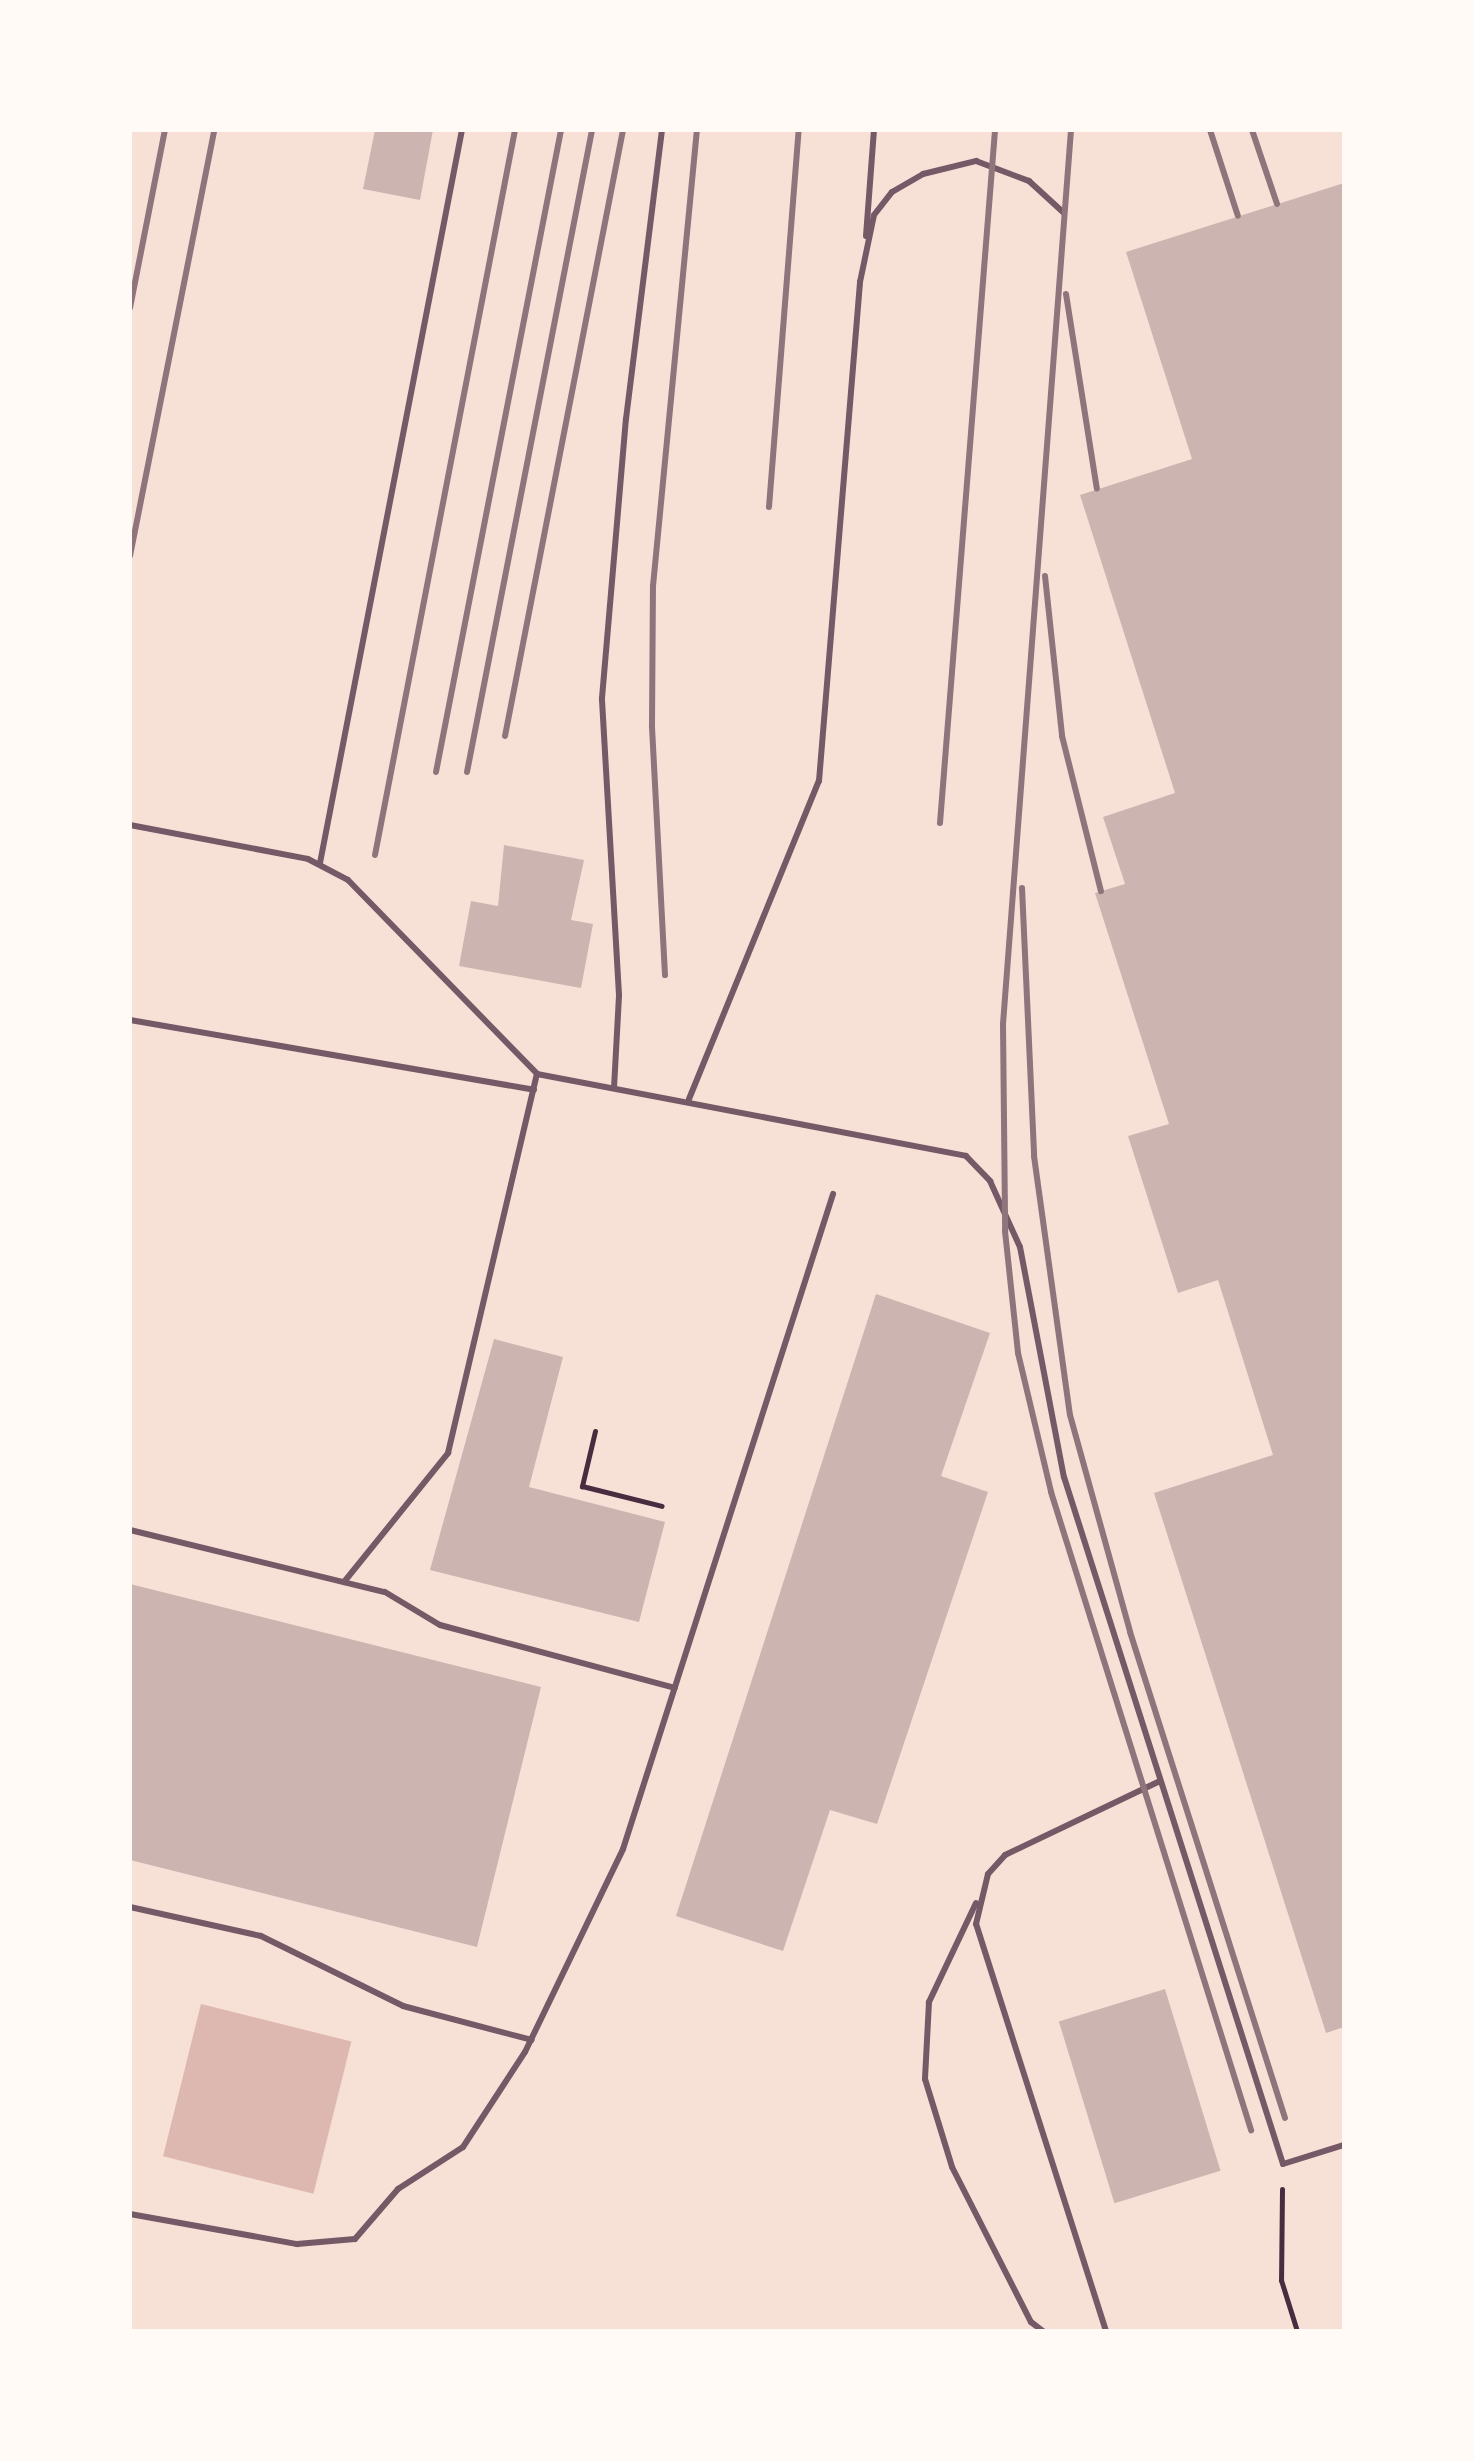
<!DOCTYPE html>
<html>
<head>
<meta charset="utf-8">
<style>
  body { margin:0 }
  #map { position:relative; width:1474px; height:2461px; overflow:hidden; background:#f7e1d7; font-family:Poppins,sans-serif }
  div>[style] { position:absolute }
  [style*='--x'] { left:calc(var(--x)*1px); top:calc(var(--y)*1px); width:calc(var(--w)*1px); rotate:calc(var(--a)*1deg) }
  .water>* { inset:0; background:#dcb8b0; transform-origin:0 0 }
  .building>* { inset:0; background:#ccb4b1; transform-origin:0 0 }
  .path>* { height:5px; margin:-2.5px; padding:0 2.5px; transform-origin:2.5px; border-radius:2.5px; background:#4a2c40 }
  .service>* { height:6px; margin:-3px; padding:0 3px; transform-origin:3px; border-radius:3px; background:#755966 }
  .rail>* { height:6px; margin:-3px; padding:0 3px; transform-origin:3px; border-radius:3px; background:#8f747c }
  span { translate:-50% -50%; white-space:nowrap; text-align:center; line-height:1.15; -webkit-text-stroke:6px #fffaf5; paint-order:stroke }
  .frame { position:absolute; inset:0; border:132px solid #fffaf5; pointer-events:none }
</style>
</head>
<body>
<div id="map">
  <div class="water">
    <i style="left:201px;top:2004px;width:155px;height:157px;rotate:14deg"></i>
  </div>
  <div class="building">
    <i style="clip-path:polygon(375px 130px,433px 130px,420px 200px,363px 189px)"></i>
    <i style="clip-path:polygon(1344px 183px,1344px 2027px,1326px 2033px,1154px 1493px,1273px 1455px,1218px 1280px,1178px 1293px,1128px 1136px,1169px 1124px,1095px 893px,1125px 884px,1103px 817px,1175px 793px,1080px 495px,1192px 459px,1126px 252px)"></i>
    <i style="clip-path:polygon(504px 845px,584px 860px,571px 920px,593px 924px,581px 988px,459px 966px,471px 901px,498px 906px)"></i>
    <i style="clip-path:polygon(876px 1294px,990px 1333px,941px 1476px,988px 1492px,877px 1824px,830px 1810px,783px 1951px,676px 1916px)"></i>
    <i style="clip-path:polygon(494px 1339px,563px 1357px,529px 1487px,665px 1522px,639px 1622px,430px 1570px)"></i>
    <i style="clip-path:polygon(130px 1584px,541px 1687px,477px 1947px,130px 1860px)"></i>
    <i style="left:1165px;top:1989px;width:190px;height:111px;rotate:73deg"></i>
  </div>
  <div class="path">
    <i style="--x:595;--y:1431;--w:57;--a:103.3"></i>
    <i style="--x:582;--y:1486;--w:82;--a:14"></i>
    <i style="--x:1282;--y:2189;--w:91;--a:90.6"></i>
    <i style="--x:1281;--y:2280;--w:53;--a:72.6"></i>
  </div>
  <div class="service">
    <i style="--x:866;--y:236;--w:106;--a:-85.7"></i>
    <i style="--x:130;--y:825;--w:181;--a:10.8"></i>
    <i style="--x:308;--y:859;--w:45;--a:27.7"></i>
    <i style="--x:348;--y:880;--w:271;--a:45.7"></i>
    <i style="--x:320;--y:863;--w:747;--a:-79.04"></i>
    <i style="--x:130;--y:1020;--w:410;--a:9.8"></i>
    <i style="--x:614;--y:1088;--w:93;--a:-86.9"></i>
    <i style="--x:619;--y:995;--w:297;--a:-93.3"></i>
    <i style="--x:602;--y:698;--w:280;--a:-85.1"></i>
    <i style="--x:626;--y:419;--w:291;--a:-82.9"></i>
    <i style="--x:689;--y:1099;--w:344;--a:-67.8"></i>
    <i style="--x:819;--y:781;--w:501;--a:-85.3"></i>
    <i style="--x:860;--y:282;--w:68;--a:-78.2"></i>
    <i style="--x:874;--y:215;--w:29;--a:-52"></i>
    <i style="--x:892;--y:192;--w:36;--a:-30"></i>
    <i style="--x:923;--y:174;--w:55;--a:-13.8"></i>
    <i style="--x:976;--y:161;--w:57;--a:20.7"></i>
    <i style="--x:1029;--y:181;--w:47;--a:42.4"></i>
    <i style="--x:130;--y:1530;--w:262;--a:13.7"></i>
    <i style="--x:385;--y:1592;--w:64;--a:31"></i>
    <i style="--x:440;--y:1625;--w:243;--a:15"></i>
    <i style="--x:344;--y:1582;--w:166;--a:-51.1"></i>
    <i style="--x:448;--y:1453;--w:389;--a:-76.8"></i>
    <i style="--x:537;--y:1074;--w:437;--a:10.8"></i>
    <i style="--x:966;--y:1156;--w:35;--a:46"></i>
    <i style="--x:990;--y:1181;--w:72;--a:65.6"></i>
    <i style="--x:1020;--y:1247;--w:234;--a:79.2"></i>
    <i style="--x:1064;--y:1477;--w:721;--a:72.32"></i>
    <i style="--x:1283;--y:2164;--w:64;--a:-17.3"></i>
    <i style="--x:976;--y:1903;--w:110;--a:115.4"></i>
    <i style="--x:929;--y:2002;--w:77;--a:93"></i>
    <i style="--x:925;--y:2079;--w:92;--a:72.9"></i>
    <i style="--x:952;--y:2167;--w:174;--a:63"></i>
    <i style="--x:1031;--y:2322;--w:15;--a:37"></i>
    <i style="--x:130;--y:1907;--w:134;--a:12.5"></i>
    <i style="--x:261;--y:1936;--w:158;--a:26.2"></i>
    <i style="--x:403;--y:2006;--w:133;--a:14.8"></i>
    <i style="--x:130;--y:2214;--w:170;--a:10.2"></i>
    <i style="--x:297;--y:2244;--w:58;--a:-4.9"></i>
    <i style="--x:355;--y:2239;--w:66;--a:-49.3"></i>
    <i style="--x:398;--y:2189;--w:77;--a:-32.9"></i>
    <i style="--x:463;--y:2147;--w:113;--a:-56.9"></i>
    <i style="--x:525;--y:2052;--w:225;--a:-64.2"></i>
    <i style="--x:623;--y:1849;--w:688;--a:-72.22"></i>
    <i style="--x:1106;--y:2331;--w:427;--a:-107.7"></i>
    <i style="--x:976;--y:1924;--w:51;--a:-76.5"></i>
    <i style="--x:988;--y:1874;--w:25;--a:-48"></i>
    <i style="--x:1005;--y:1855;--w:170;--a:-25.5"></i>
  </div>
  <div class="rail">
    <i style="--x:1071;--y:130;--w:897;--a:94.35"></i>
    <i style="--x:1003;--y:1024;--w:207;--a:89.4"></i>
    <i style="--x:1005;--y:1231;--w:123;--a:83.9"></i>
    <i style="--x:1018;--y:1353;--w:143;--a:76.6"></i>
    <i style="--x:1051;--y:1492;--w:669;--a:72.59"></i>
    <i style="--x:1210;--y:130;--w:90;--a:72"></i>
    <i style="--x:1252;--y:130;--w:78;--a:71.3"></i>
    <i style="--x:1066;--y:294;--w:197;--a:81"></i>
    <i style="--x:130;--y:308;--w:181;--a:-78.9"></i>
    <i style="--x:769;--y:507;--w:378;--a:-85.5"></i>
    <i style="--x:130;--y:556;--w:434;--a:-78.8"></i>
    <i style="--x:1045;--y:576;--w:161;--a:83.9"></i>
    <i style="--x:1062;--y:736;--w:160;--a:75.9"></i>
    <i style="--x:505;--y:736;--w:617;--a:-78.98"></i>
    <i style="--x:436;--y:772;--w:654;--a:-78.98"></i>
    <i style="--x:467;--y:772;--w:654;--a:-78.98"></i>
    <i style="--x:940;--y:823;--w:695;--a:-85.46"></i>
    <i style="--x:375;--y:855;--w:738;--a:-79.07"></i>
    <i style="--x:1022;--y:888;--w:268;--a:87.4"></i>
    <i style="--x:1034;--y:1156;--w:261;--a:82.1"></i>
    <i style="--x:1070;--y:1415;--w:225;--a:74.5"></i>
    <i style="--x:1130;--y:1632;--w:510;--a:72.31"></i>
    <i style="--x:665;--y:975;--w:250;--a:-93"></i>
    <i style="--x:652;--y:725;--w:139;--a:-89.6"></i>
    <i style="--x:653;--y:586;--w:458;--a:-84.5"></i>
  </div>
  <div class="frame"></div>
</div>
</body>
</html>
